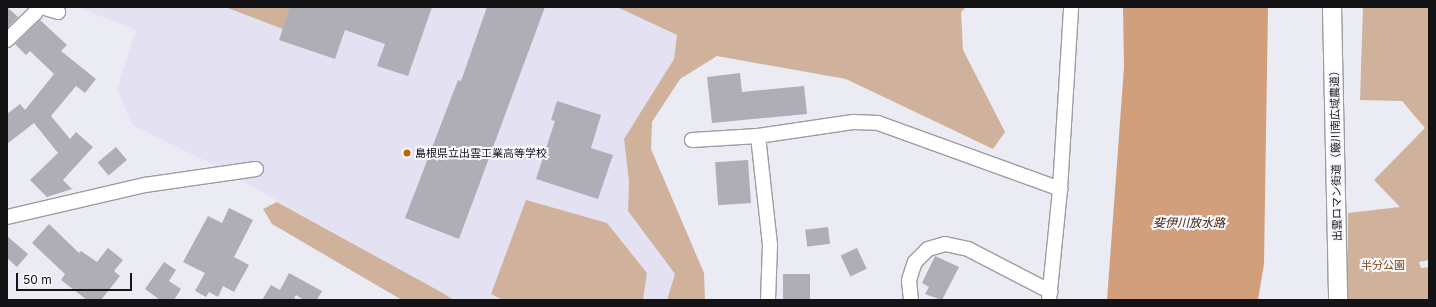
<!DOCTYPE html>
<html>
<head>
<meta charset="utf-8">
<style>
  body { margin:0 }
  #map { position:relative; width:1436px; height:307px; overflow:hidden; background:#ebebf3; font-family:Inter,"Noto Sans JP",sans-serif }
  div>[style] { position:absolute }
  [style*='--x'] { left:calc(var(--x)*1px); top:calc(var(--y)*1px); width:calc(var(--w)*1px); rotate:calc(var(--a)*1deg) }
  .built>* { inset:0; background:#e4e2f2 }
  .green>* { inset:0; background:#d0b19c }
  .water>* { inset:0; background:#d29f7d }
  .building>* { inset:0; background:#afaeb6; transform-origin:0 0 }
  .roads { filter:drop-shadow(1px 0 #9d9ca4) drop-shadow(-1px 0 #9d9ca4) drop-shadow(0 1px #9d9ca4) drop-shadow(0 -1px #9d9ca4) }
  .minor>* { height:14px; margin:-7px; padding:0 7px; transform-origin:7px; border-radius:7px; background:#fff }
  .tertiary>* { height:18px; margin:-9px; padding:0 9px; transform-origin:9px; border-radius:9px; background:#fff }
  .dots>* { width:11px; height:11px; translate:-50% -50%; box-sizing:border-box; border:2px solid #f9f8ff; border-radius:50% }
  span { translate:-50% -50%; white-space:nowrap; text-align:center; line-height:1.15; -webkit-text-stroke:4px #f9f8ff; paint-order:stroke }
  .poi-label { font-size:11px; color:#141316 }
  .left { translate:0 -50%; text-align:left }
  .street-label { font-size:11px; color:#141316 }
  .park-label { font-size:11px; color:#804207 }
  .water-label { font-size:12px; color:#48260b; font-style:italic }
  .frame { position:absolute; inset:0; border:8px solid #141316; pointer-events:none }
  .scale { position:absolute; left:16px; top:273px; width:116px; height:18px; box-sizing:border-box; border:2px solid #141316; border-top:0; padding-left:5px; font-size:12px; line-height:14px; white-space:nowrap; color:#141316; -webkit-text-stroke:3px #f9f8ff; paint-order:stroke }
</style>
</head>
<body>
<div id="map">
  <div class="built">
    <i style="clip-path:polygon(77px 7px,617px 7px,677px 35px,674px 59px,624px 140px,629px 182px,628px 211px,675px 274px,667px 300px,454px 300px,216px 166px,132px 125px,117px 89px,136px 30px)"></i>
  </div>
  <div class="green">
    <i style="clip-path:polygon(225px 7px,297px 7px,288px 31px)"></i>
    <i style="clip-path:polygon(617px 7px,966px 7px,961px 12px,963px 50px,1005px 132px,993px 149px,846px 79px,717px 56px,680px 79px,652px 122px,651px 149px,704px 273px,705px 300px,667px 300px,675px 274px,628px 211px,629px 182px,624px 139px,674px 59px,677px 35px)"></i>
    <i style="clip-path:polygon(1363px 7px,1429px 7px,1429px 260px,1419px 262px,1421px 268px,1429px 267px,1429px 300px,1347px 300px,1348px 213px,1400px 207px,1374px 180px,1425px 128px,1402px 101px,1360px 100px)"></i>
    <i style="clip-path:polygon(526px 200px,607px 223px,647px 273px,643px 300px,503px 300px,491px 294px)"></i>
    <i style="clip-path:polygon(277px 202px,439px 291px,454px 300px,402px 300px,272px 224px,263px 209px)"></i>
  </div>
  <div class="water">
    <i style="clip-path:polygon(1123px 7px,1268px 7px,1264px 264px,1258px 300px,1107px 300px,1124px 67px)"></i>
  </div>
  <div class="building">
    <i style="clip-path:polygon(7px 7px,18px 17px,7px 28px)"></i>
    <i style="clip-path:polygon(290px 7px,432px 7px,408px 76px,377px 66px,385px 44px,345px 30px,335px 59px,279px 40px)"></i>
    <i style="clip-path:polygon(487px 7px,545px 7px,459px 239px,405px 218px,458px 80px,461px 81px)"></i>
    <i style="clip-path:polygon(40px 20px,67px 45px,61px 51px,96px 79px,85px 93px,76px 86px,51px 116px,70px 139px,76px 132px,93px 147px,63px 180px,72px 189px,47px 197px,30px 180px,58px 153px,34px 123px,7px 144px,7px 114px,20px 104px,25px 110px,54px 74px,30px 51px,26px 55px,15px 44px)"></i>
    <i style="clip-path:polygon(740px 73px,742px 92px,804px 86px,807px 114px,712px 123px,707px 77px)"></i>
    <i style="clip-path:polygon(557px 101px,601px 115px,591px 148px,613px 155px,598px 199px,536px 179px,555px 121px,551px 120px)"></i>
    <i style="left:116px;top:147px;width:17px;height:24px;rotate:50deg"></i>
    <i style="left:748px;top:160px;width:43px;height:33px;rotate:86deg"></i>
    <i style="clip-path:polygon(229px 208px,253px 220px,234px 257px,249px 265px,234px 292px,223px 286px,218px 297px,209px 292px,206px 297px,195px 291px,205px 273px,183px 262px,208px 216px,222px 223px)"></i>
    <i style="clip-path:polygon(49px 224px,79px 253px,81px 251px,97px 262px,108px 248px,123px 260px,114px 271px,120px 276px,101px 300px,87px 300px,61px 280px,65px 274px,32px 243px)"></i>
    <i style="left:828px;top:227px;width:17px;height:23px;rotate:83deg"></i>
    <i style="clip-path:polygon(7px 236px,28px 254px,17px 267px,7px 258px)"></i>
    <i style="left:857px;top:248px;width:23px;height:18px;rotate:65deg"></i>
    <i style="clip-path:polygon(935px 256px,959px 267px,942px 300px,925px 294px,929px 287px,922px 283px)"></i>
    <i style="clip-path:polygon(164px 262px,176px 270px,169px 281px,181px 289px,174px 300px,160px 300px,145px 289px)"></i>
    <i style="clip-path:polygon(289px 273px,322px 291px,317px 300px,304px 300px,296px 295px,294px 298px,298px 300px,262px 300px,271px 285px,280px 290px)"></i>
    <i style="left:783px;top:274px;width:27px;height:26px"></i>
  </div>
  <div class="roads">
    <div class="minor">
      <i style="--x:42;--y:7;--w:17;--a:17"></i>
      <i style="--x:7;--y:40;--w:39;--a:-44"></i>
      <i style="--x:35;--y:13;--w:6;--a:-72"></i>
      <i style="--x:758;--y:136;--w:110;--a:83.7"></i>
      <i style="--x:770;--y:245;--w:55;--a:92.1"></i>
      <i style="--x:692;--y:140;--w:66;--a:-3.5"></i>
      <i style="--x:758;--y:136;--w:96;--a:-8.4"></i>
      <i style="--x:853;--y:122;--w:25;--a:2"></i>
      <i style="--x:878;--y:123;--w:194;--a:19.9"></i>
      <i style="--x:7;--y:217;--w:142;--a:-13.1"></i>
      <i style="--x:145;--y:185;--w:112;--a:-8.2"></i>
      <i style="--x:911;--y:300;--w:20;--a:-96"></i>
      <i style="--x:909;--y:280;--w:19;--a:-72"></i>
      <i style="--x:915;--y:262;--w:18;--a:-45"></i>
      <i style="--x:928;--y:249;--w:18;--a:-16"></i>
      <i style="--x:945;--y:244;--w:24;--a:12"></i>
      <i style="--x:968;--y:249;--w:93;--a:27.4"></i>
      <i style="--x:1049;--y:300;--w:112;--a:-84.3"></i>
      <i style="--x:1060;--y:189;--w:182;--a:-86.5"></i>
    </div>
    <div class="tertiary">
      <i style="--x:1332;--y:7;--w:293;--a:88.8"></i>
    </div>
  </div>
  <div class="dots">
    <i style="left:407px;top:153px;background:#be6308"></i>
  </div>
  <div class="poi-label">
    <span class="left" style="left:415px;top:153px">島根県立出雲工業高等学校</span>
  </div>
  <div class="street-label">
    <span style="left:1336px;top:153px;rotate:-91deg">出雲ロマン街道（簸川南広域農道）</span>
  </div>
  <div class="park-label">
    <span style="left:1383px;top:265px">半分公園</span>
  </div>
  <div class="water-label">
    <span style="left:1189px;top:223px">斐伊川放水路</span>
  </div>
  <div class="frame"></div>
  <div class="scale">50 m</div>
</div>
</body>
</html>
